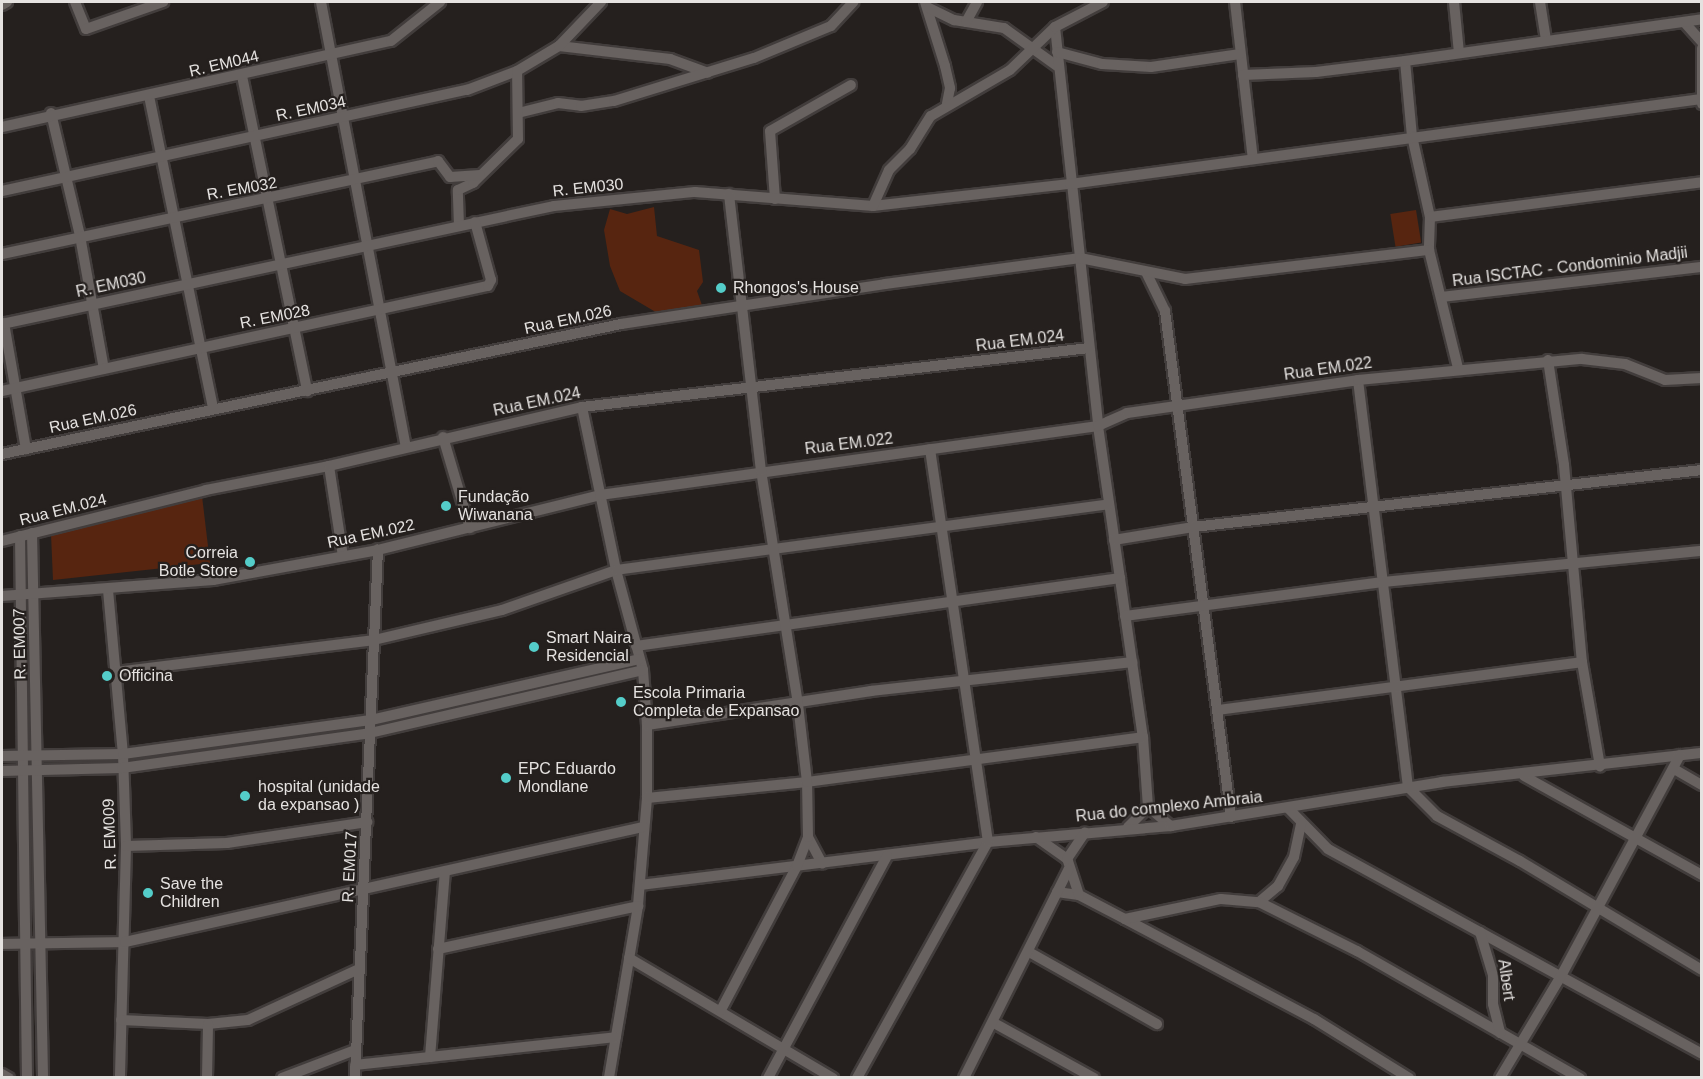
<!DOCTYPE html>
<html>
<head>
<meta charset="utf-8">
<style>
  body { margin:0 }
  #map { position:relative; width:1703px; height:1079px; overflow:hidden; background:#25201e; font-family:Helvetica,sans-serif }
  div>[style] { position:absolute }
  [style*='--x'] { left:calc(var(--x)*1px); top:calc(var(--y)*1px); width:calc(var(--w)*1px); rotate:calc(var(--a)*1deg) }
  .green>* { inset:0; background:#572510; transform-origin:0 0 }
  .roads { filter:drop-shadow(2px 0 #423d3c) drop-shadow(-2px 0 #423d3c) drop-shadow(0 2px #423d3c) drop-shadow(0 -2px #423d3c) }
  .minor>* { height:10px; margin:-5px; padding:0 5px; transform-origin:5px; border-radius:5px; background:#686260 }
  .dots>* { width:16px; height:16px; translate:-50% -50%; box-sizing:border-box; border:3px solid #25201e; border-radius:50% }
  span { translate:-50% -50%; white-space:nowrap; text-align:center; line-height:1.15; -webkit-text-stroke:4.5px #25201e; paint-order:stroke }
  .street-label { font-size:16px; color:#e5e2e0 }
  .poi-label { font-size:16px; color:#e5e2e0 }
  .left { translate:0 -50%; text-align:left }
  .right { translate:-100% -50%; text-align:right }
  .frame { position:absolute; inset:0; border:3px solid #e5e2e0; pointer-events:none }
</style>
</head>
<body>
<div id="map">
  <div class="green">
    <i style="clip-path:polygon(654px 207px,657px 236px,699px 250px,703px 282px,697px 291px,703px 308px,659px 314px,620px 291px,610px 266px,604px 230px,610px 209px,627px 214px)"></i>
    <i style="left:1416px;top:210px;width:33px;height:26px;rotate:81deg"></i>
    <i style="clip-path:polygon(202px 496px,210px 563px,53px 580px,51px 534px)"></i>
  </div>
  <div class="roads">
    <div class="minor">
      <i style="--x:75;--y:2;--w:29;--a:68"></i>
      <i style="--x:86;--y:29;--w:82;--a:-19.3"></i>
      <i style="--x:321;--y:2;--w:452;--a:79.2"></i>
      <i style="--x:925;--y:2;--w:67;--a:72.6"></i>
      <i style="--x:945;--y:66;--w:23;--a:77"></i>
      <i style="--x:950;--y:88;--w:16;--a:101"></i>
      <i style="--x:1235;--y:2;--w:158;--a:83.5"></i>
      <i style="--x:1454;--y:2;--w:51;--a:84.4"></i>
      <i style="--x:1540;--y:2;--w:38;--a:81"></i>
      <i style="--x:2;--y:5;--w:6;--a:-31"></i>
      <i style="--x:929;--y:8;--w:28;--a:26"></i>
      <i style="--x:954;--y:20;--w:51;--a:9.1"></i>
      <i style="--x:1004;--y:28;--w:65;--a:35.6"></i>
      <i style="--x:966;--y:22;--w:23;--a:-61"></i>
      <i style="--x:1684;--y:22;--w:27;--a:48"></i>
      <i style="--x:1055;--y:27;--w:401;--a:83.8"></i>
      <i style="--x:1098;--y:426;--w:314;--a:81.8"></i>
      <i style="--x:1143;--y:737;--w:70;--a:85.9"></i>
      <i style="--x:1148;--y:807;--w:30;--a:40"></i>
      <i style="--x:559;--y:46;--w:112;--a:6.7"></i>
      <i style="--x:670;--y:59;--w:40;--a:20.2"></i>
      <i style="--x:1702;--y:48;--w:56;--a:90"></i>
      <i style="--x:1057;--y:52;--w:47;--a:14.9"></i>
      <i style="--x:1102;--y:64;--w:49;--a:3.5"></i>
      <i style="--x:1151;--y:67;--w:90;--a:-8.3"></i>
      <i style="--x:1405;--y:61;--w:75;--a:84.7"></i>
      <i style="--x:1412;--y:136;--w:83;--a:77.5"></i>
      <i style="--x:1430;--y:217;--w:33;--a:92"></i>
      <i style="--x:1429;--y:250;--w:122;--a:76.2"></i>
      <i style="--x:1243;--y:75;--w:73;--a:-2.4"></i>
      <i style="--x:1316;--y:72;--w:90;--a:-7"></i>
      <i style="--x:1405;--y:61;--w:300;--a:-8"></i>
      <i style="--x:242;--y:76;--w:322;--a:78.3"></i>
      <i style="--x:149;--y:96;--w:318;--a:78.4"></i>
      <i style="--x:51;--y:113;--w:126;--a:76.7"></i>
      <i style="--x:80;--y:236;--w:135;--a:79.8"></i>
      <i style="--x:518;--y:113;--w:41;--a:-14"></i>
      <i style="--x:558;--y:103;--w:23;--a:7"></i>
      <i style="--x:581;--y:106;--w:33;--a:-9"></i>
      <i style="--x:614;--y:101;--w:146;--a:-17.1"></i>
      <i style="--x:754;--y:58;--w:83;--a:-22.6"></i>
      <i style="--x:831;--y:26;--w:33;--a:-47"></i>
      <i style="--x:2;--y:127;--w:398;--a:-12.5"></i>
      <i style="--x:391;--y:41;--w:63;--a:-38.5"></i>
      <i style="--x:2;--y:191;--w:476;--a:-12.3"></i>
      <i style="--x:467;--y:90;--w:53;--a:-20.8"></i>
      <i style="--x:517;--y:71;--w:49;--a:-30.8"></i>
      <i style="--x:559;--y:46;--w:61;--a:-46.3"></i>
      <i style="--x:775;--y:199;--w:68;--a:-94.2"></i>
      <i style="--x:770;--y:131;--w:93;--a:-29.6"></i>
      <i style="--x:873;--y:206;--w:198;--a:-6.4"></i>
      <i style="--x:1070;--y:184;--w:637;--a:-7.67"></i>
      <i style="--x:1430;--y:217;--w:274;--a:-7.3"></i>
      <i style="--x:459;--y:226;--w:36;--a:-92"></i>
      <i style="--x:458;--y:190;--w:17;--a:-25"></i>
      <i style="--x:473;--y:183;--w:63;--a:-44.4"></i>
      <i style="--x:518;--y:139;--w:68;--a:-90.8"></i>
      <i style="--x:2;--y:254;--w:446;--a:-12"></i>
      <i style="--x:438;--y:161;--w:20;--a:53"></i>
      <i style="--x:450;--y:177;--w:30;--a:-4"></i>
      <i style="--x:1146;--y:272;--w:43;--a:64"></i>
      <i style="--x:1165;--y:311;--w:510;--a:82.57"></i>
      <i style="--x:1442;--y:297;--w:262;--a:-6.6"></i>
      <i style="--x:4;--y:323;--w:128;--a:80.1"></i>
      <i style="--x:2;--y:324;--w:564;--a:-12.07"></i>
      <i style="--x:554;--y:206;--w:142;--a:-5.7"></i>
      <i style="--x:695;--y:192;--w:179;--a:4.5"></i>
      <i style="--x:873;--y:206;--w:39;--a:-66"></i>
      <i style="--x:889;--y:170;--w:30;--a:-45"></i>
      <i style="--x:910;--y:149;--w:39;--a:-58"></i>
      <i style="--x:931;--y:116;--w:91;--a:-30.2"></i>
      <i style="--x:1010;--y:70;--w:62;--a:-43.7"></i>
      <i style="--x:1055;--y:27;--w:54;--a:-27.5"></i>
      <i style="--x:1548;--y:360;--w:106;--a:81.3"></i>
      <i style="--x:1564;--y:465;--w:198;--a:84.8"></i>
      <i style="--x:1582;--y:662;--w:106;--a:80.2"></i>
      <i style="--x:1358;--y:380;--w:410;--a:83"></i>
      <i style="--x:1408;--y:787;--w:41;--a:45"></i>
      <i style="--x:1437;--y:816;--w:94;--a:28.5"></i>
      <i style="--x:1520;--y:861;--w:212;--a:30.9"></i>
      <i style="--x:2;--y:391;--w:497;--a:-12.2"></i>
      <i style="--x:488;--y:286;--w:7;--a:-63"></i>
      <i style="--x:491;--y:280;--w:60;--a:-105.4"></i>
      <i style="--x:582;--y:407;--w:167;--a:78.2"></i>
      <i style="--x:616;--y:570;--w:104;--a:74.9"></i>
      <i style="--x:643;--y:670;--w:55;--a:85.8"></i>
      <i style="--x:647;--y:725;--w:73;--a:90"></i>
      <i style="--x:647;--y:798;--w:108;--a:94.8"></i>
      <i style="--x:638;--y:906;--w:174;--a:99.6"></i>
      <i style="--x:443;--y:437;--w:95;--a:73.5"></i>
      <i style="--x:2;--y:454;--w:633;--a:-11.86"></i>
      <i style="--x:621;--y:324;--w:267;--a:-8.6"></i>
      <i style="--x:885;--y:284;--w:197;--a:-7.6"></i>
      <i style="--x:1080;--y:258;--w:107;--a:11.3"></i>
      <i style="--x:1185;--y:279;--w:246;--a:-6.8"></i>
      <i style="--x:329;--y:466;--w:91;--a:81.2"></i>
      <i style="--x:32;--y:533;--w:545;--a:88.84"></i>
      <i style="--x:20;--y:536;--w:542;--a:89.26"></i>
      <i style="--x:1114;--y:540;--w:80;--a:-9.3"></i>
      <i style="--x:1193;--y:527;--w:512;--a:-6.39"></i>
      <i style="--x:2;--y:541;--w:210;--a:-14"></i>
      <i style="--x:206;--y:490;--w:125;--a:-11"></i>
      <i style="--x:329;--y:466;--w:260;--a:-13.1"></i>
      <i style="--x:582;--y:407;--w:510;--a:-6.64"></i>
      <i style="--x:108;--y:590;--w:165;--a:84.8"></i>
      <i style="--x:123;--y:754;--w:92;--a:88.1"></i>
      <i style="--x:126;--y:846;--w:232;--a:91.5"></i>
      <i style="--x:2;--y:596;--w:212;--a:-4.3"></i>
      <i style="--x:213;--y:580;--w:168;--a:-10.3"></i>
      <i style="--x:378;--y:550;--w:229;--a:-13.9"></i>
      <i style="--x:600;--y:495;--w:503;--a:-7.89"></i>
      <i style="--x:1098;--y:426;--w:32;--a:-24"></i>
      <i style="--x:1127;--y:413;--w:233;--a:-8.1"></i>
      <i style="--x:1358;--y:380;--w:225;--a:-5.4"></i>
      <i style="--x:1582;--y:359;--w:43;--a:6.6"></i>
      <i style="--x:1625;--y:364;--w:43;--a:21.8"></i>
      <i style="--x:1665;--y:380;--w:37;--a:-3"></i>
      <i style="--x:1125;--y:616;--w:260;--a:-7.5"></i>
      <i style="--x:1383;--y:582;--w:321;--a:-5.6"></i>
      <i style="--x:636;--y:646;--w:489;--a:-8"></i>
      <i style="--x:115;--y:672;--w:261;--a:-7"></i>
      <i style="--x:374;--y:640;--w:131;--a:-13.2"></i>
      <i style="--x:502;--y:610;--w:121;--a:-19.3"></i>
      <i style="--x:616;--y:570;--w:497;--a:-7.6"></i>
      <i style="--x:1218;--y:710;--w:367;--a:-7.5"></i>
      <i style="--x:647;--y:725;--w:227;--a:-8.6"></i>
      <i style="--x:871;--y:691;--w:263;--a:-6.3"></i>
      <i style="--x:2;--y:756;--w:121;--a:-0.9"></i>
      <i style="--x:123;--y:754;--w:250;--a:-7.8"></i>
      <i style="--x:371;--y:720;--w:275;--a:-12.8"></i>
      <i style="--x:1674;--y:769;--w:32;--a:30"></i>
      <i style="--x:2;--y:771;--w:120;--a:-1.4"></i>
      <i style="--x:122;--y:768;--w:250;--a:-8"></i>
      <i style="--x:370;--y:733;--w:280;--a:-13"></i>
      <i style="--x:1524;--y:776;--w:204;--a:29.1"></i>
      <i style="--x:647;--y:798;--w:161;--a:-5.7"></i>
      <i style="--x:807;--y:782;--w:339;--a:-7.6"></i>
      <i style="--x:1288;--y:808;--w:57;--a:45.7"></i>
      <i style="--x:1328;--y:849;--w:426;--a:28.7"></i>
      <i style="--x:1128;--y:827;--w:28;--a:-45"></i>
      <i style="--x:808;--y:837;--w:30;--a:62"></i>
      <i style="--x:1036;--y:837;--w:38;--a:35"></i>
      <i style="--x:126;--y:846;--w:101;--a:-1.7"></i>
      <i style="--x:227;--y:843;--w:142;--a:-8.5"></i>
      <i style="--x:640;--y:885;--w:351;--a:-7"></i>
      <i style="--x:988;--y:842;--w:184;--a:-5"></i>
      <i style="--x:1171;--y:826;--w:275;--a:-9.2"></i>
      <i style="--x:1442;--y:782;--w:262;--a:-6.4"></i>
      <i style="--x:1057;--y:892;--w:22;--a:8"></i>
      <i style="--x:1079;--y:895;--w:52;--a:27.6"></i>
      <i style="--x:1125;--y:919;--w:214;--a:27.9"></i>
      <i style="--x:1314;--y:1019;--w:112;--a:31.8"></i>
      <i style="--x:1079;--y:895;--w:38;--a:-108"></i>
      <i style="--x:1067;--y:859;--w:32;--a:-56"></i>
      <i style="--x:1259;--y:902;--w:25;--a:-40"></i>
      <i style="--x:1278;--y:886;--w:33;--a:-61"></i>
      <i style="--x:1294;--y:857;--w:35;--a:-78"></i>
      <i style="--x:1125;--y:919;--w:98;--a:-11.8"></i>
      <i style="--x:1221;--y:899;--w:38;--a:5"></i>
      <i style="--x:1259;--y:902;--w:110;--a:26.6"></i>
      <i style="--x:1357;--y:951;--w:257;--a:29.7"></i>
      <i style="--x:1480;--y:932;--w:45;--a:73.2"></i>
      <i style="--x:1493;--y:975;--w:29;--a:90"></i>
      <i style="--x:1493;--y:1004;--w:30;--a:76"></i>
      <i style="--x:2;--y:944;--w:123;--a:-0.9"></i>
      <i style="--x:125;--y:942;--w:531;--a:-12.52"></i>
      <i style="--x:438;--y:949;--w:205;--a:-12.1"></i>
      <i style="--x:1029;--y:952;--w:147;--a:29.4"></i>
      <i style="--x:629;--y:958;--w:237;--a:30.5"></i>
      <i style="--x:721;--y:1010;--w:163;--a:-62.2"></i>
      <i style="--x:797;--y:866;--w:31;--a:-69"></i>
      <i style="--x:808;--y:837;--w:55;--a:-91"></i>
      <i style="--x:807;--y:782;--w:79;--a:-96.6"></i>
      <i style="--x:798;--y:704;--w:236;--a:-99"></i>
      <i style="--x:761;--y:471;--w:279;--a:-96.6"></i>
      <i style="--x:121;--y:1020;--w:87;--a:2.6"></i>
      <i style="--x:208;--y:1024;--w:40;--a:-5.7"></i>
      <i style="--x:248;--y:1020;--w:122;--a:-24.7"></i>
      <i style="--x:994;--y:1023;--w:114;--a:28.8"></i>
      <i style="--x:430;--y:1057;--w:186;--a:-85.4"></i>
      <i style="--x:355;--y:1065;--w:262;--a:-6.1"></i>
      <i style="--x:2;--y:1074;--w:8;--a:30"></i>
      <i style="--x:207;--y:1078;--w:54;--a:-88.9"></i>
      <i style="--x:282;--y:1078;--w:78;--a:-21"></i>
      <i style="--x:355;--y:1078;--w:529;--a:-87.51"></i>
      <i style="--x:768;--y:1078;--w:252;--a:-61.8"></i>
      <i style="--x:857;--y:1078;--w:270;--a:-61"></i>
      <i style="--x:988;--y:842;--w:397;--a:-98.4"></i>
      <i style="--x:964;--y:1078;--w:233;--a:-63.4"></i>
      <i style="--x:1500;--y:1078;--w:119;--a:-59.1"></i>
      <i style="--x:1561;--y:976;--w:251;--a:-61.7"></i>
    </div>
  </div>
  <div class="dots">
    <i style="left:721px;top:288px;background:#54cdc9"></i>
    <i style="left:446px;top:506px;background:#54cdc9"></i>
    <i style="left:250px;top:562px;background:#54cdc9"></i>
    <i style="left:534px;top:647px;background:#54cdc9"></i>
    <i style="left:107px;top:676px;background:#54cdc9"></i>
    <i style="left:621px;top:702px;background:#54cdc9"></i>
    <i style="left:506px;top:778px;background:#54cdc9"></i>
    <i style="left:245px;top:796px;background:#54cdc9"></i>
    <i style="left:148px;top:893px;background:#54cdc9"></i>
  </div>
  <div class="street-label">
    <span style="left:224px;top:64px;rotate:-13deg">R. EM044</span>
    <span style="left:311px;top:109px;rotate:-12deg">R. EM034</span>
    <span style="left:588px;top:188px;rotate:-6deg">R. EM030</span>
    <span style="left:242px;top:189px;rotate:-10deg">R. EM032</span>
    <span style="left:1570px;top:267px;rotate:-7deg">Rua ISCTAC - Condominio Madjii</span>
    <span style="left:111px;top:285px;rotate:-12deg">R. EM030</span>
    <span style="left:275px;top:317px;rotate:-11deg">R. EM028</span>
    <span style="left:568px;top:320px;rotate:-12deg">Rua EM.026</span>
    <span style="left:1020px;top:341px;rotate:-7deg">Rua EM.024</span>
    <span style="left:1328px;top:369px;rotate:-8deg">Rua EM.022</span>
    <span style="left:537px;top:402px;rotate:-12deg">Rua EM.024</span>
    <span style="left:93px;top:419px;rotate:-12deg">Rua EM.026</span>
    <span style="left:849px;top:444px;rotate:-7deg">Rua EM.022</span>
    <span style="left:63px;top:510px;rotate:-14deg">Rua EM.024</span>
    <span style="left:371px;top:534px;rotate:-12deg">Rua EM.022</span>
    <span style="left:20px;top:644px;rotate:-91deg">R. EM007</span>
    <span style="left:1169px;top:807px;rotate:-6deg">Rua do complexo Ambraia</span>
    <span style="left:110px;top:834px;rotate:-92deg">R. EM009</span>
    <span style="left:350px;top:867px;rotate:-87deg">R. EM017</span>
    <span style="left:1506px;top:980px;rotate:82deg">Albert</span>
  </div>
  <div class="poi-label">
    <span class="left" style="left:733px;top:288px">Rhongos's House</span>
    <span class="left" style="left:458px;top:506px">Fundação<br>Wiwanana</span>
    <span class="right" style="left:238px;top:562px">Correia<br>Botle Store</span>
    <span class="left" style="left:546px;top:647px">Smart Naira<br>Residencial</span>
    <span class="left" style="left:119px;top:676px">Officina</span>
    <span class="left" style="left:633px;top:702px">Escola Primaria<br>Completa de Expansao</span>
    <span class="left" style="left:518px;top:778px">EPC Eduardo<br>Mondlane</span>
    <span class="left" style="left:258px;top:796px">hospital (unidade<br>da expansao )</span>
    <span class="left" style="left:160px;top:893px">Save the<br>Children</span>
  </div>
  <div class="frame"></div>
</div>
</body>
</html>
